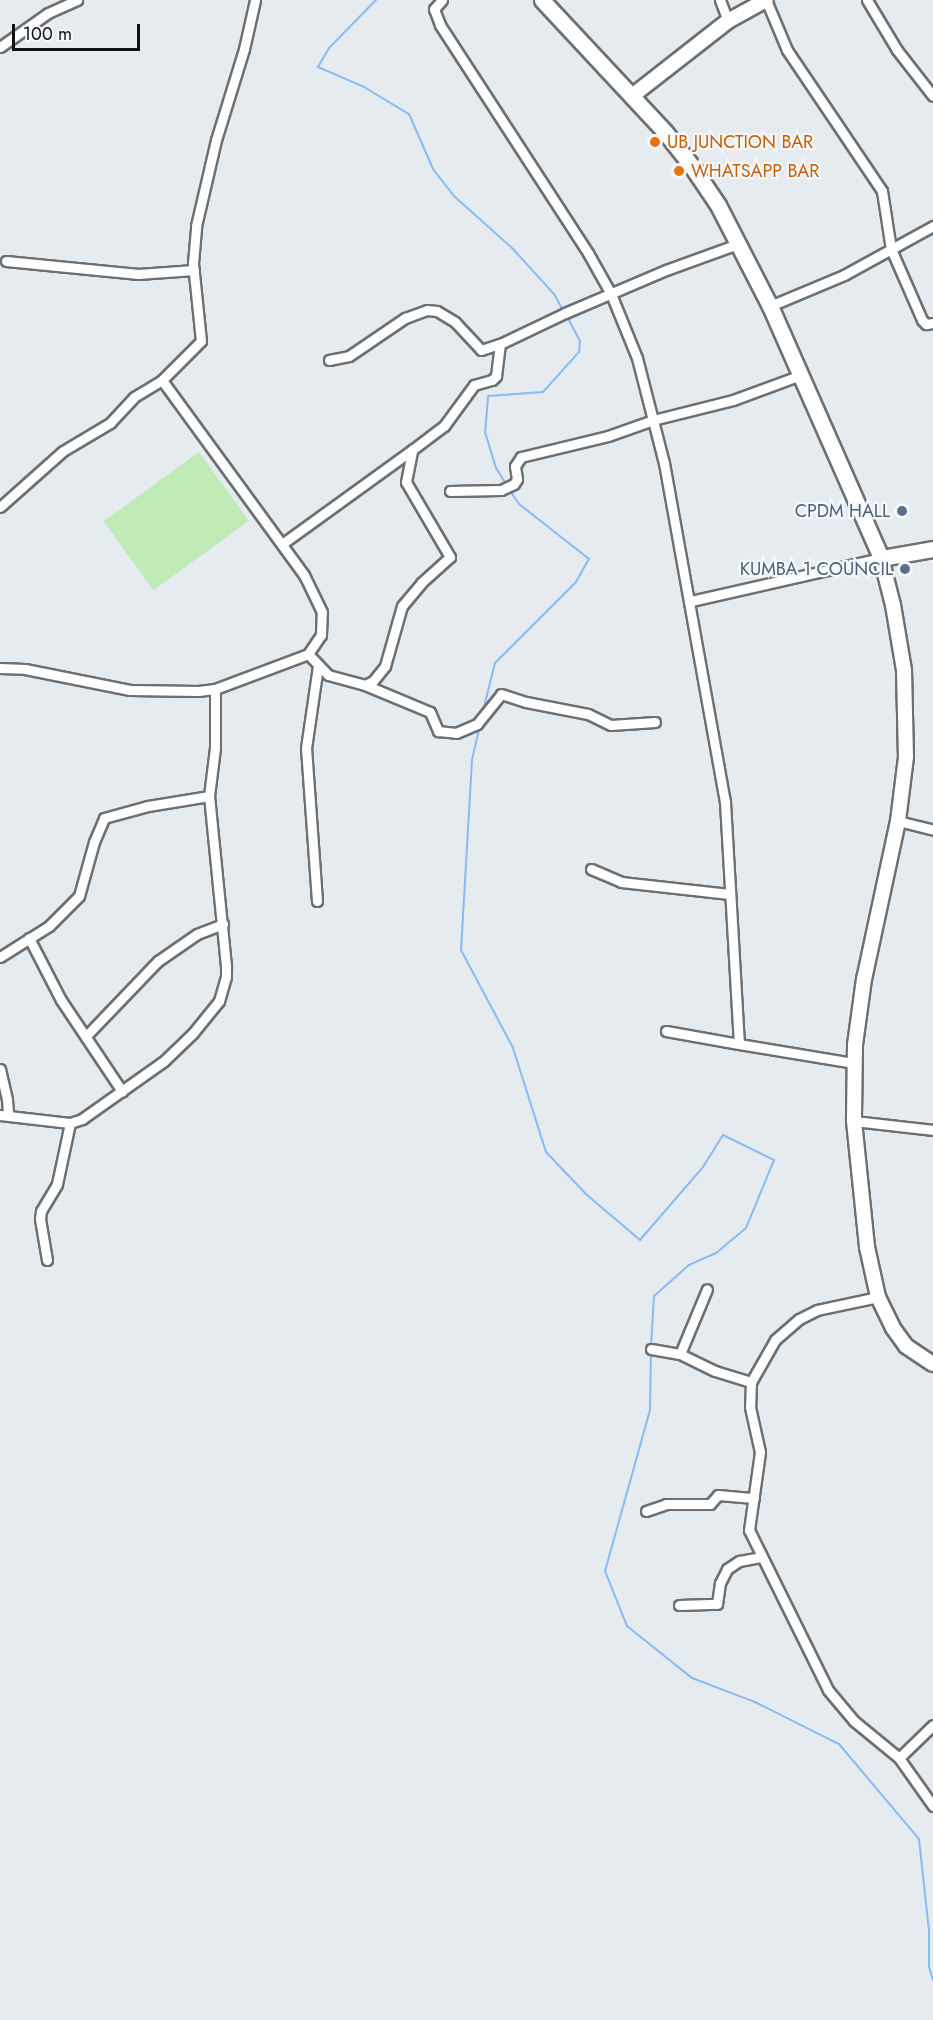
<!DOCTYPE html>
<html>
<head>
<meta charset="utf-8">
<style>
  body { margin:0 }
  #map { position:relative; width:933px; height:2020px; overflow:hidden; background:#e6ebef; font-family:Jost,sans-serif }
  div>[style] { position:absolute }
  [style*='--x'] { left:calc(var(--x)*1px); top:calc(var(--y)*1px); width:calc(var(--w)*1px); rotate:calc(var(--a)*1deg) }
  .green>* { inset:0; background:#c0ebb6; transform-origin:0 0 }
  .stream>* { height:2px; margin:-1px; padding:0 1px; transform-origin:1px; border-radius:1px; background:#88bbf3 }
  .roads { filter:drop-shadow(2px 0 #6c7073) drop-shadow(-2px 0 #6c7073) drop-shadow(0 2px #6c7073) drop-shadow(0 -2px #6c7073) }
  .street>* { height:9px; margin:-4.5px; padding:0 4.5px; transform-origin:4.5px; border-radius:4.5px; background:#fff }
  .secondary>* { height:14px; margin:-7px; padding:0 7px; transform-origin:7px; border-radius:7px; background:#fff }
  .primary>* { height:15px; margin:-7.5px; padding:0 7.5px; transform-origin:7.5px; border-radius:7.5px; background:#fff }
  .dots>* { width:16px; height:16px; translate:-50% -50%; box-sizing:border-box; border:3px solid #f4f8fc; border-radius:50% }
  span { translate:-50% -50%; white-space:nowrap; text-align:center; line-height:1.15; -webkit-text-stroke:4.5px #f4f8fc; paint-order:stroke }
  .food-label { font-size:18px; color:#c56008 }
  .left { translate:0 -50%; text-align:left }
  .service-label { font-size:18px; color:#4e5e75 }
  .right { translate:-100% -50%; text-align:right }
  .scale { position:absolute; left:12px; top:24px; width:128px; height:27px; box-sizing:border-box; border:3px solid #101112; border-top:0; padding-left:8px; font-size:18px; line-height:21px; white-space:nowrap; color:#101112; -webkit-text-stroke:4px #f4f8fc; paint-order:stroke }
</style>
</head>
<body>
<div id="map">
  <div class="green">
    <i style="left:199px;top:452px;width:85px;height:118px;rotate:54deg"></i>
  </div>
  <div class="stream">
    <i style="--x:376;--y:0;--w:67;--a:134.4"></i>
    <i style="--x:329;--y:48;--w:22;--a:120"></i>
    <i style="--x:318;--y:67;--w:50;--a:23.5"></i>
    <i style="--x:364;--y:87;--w:52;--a:31"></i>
    <i style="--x:409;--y:114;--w:60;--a:66.4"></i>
    <i style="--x:433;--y:169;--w:34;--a:52"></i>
    <i style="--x:454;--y:196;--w:79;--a:41.9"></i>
    <i style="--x:513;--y:249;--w:61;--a:47.7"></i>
    <i style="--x:554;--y:294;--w:21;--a:61"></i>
    <i style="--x:506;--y:484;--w:19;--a:-122"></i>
    <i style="--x:496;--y:468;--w:37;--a:-107"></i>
    <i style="--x:485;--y:433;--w:37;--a:-85"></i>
    <i style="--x:488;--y:396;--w:55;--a:-4.2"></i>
    <i style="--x:543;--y:392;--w:54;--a:-48"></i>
    <i style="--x:579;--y:352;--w:11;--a:-85"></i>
    <i style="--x:580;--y:341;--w:27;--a:-118"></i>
    <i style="--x:483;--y:711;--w:49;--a:-76"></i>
    <i style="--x:495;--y:663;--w:115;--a:-45"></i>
    <i style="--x:576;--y:582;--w:26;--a:-61"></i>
    <i style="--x:589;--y:559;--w:89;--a:-141.8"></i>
    <i style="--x:519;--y:504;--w:18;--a:-124"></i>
    <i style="--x:480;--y:725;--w:36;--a:103"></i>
    <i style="--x:472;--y:760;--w:190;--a:93.3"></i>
    <i style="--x:461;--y:950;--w:111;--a:62"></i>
    <i style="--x:513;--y:1048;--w:109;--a:72.4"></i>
    <i style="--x:546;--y:1152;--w:59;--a:46.4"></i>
    <i style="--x:587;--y:1195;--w:70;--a:40.3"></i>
    <i style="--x:640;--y:1240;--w:96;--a:-49.2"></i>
    <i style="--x:703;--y:1167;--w:38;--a:-58"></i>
    <i style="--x:723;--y:1135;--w:57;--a:26.1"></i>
    <i style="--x:774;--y:1160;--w:74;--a:112.4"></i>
    <i style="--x:746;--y:1228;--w:39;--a:140"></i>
    <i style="--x:716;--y:1253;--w:30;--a:156"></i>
    <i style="--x:689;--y:1265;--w:47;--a:138.5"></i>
    <i style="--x:654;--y:1296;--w:50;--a:93.4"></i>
    <i style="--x:651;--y:1352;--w:58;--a:91"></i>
    <i style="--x:650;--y:1410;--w:167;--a:105.6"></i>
    <i style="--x:605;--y:1571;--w:59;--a:68.2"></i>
    <i style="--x:627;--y:1626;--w:83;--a:38.7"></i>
    <i style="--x:692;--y:1678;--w:67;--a:20.9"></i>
    <i style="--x:755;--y:1702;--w:94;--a:26.6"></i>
    <i style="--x:839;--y:1744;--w:124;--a:49.9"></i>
    <i style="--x:919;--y:1839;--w:93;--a:83.8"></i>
    <i style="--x:929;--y:1931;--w:36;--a:90"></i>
    <i style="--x:929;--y:1967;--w:14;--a:73"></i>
  </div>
  <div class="roads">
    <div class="street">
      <i style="--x:442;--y:0;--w:12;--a:132"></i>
      <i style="--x:434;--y:9;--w:17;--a:69"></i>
      <i style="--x:440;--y:25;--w:272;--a:57"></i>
      <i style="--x:588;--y:253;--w:47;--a:60.7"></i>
      <i style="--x:611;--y:294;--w:69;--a:67.9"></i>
      <i style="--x:637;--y:358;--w:108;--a:75.6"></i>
      <i style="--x:664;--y:463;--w:344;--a:79.8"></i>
      <i style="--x:725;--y:802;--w:242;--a:86.7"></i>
      <i style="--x:739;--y:1044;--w:117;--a:9.4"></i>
      <i style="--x:720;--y:0;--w:22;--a:69"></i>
      <i style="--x:766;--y:0;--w:54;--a:67.2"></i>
      <i style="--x:787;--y:50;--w:170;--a:56"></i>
      <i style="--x:882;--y:191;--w:59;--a:81.2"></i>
      <i style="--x:891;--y:249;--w:77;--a:66.4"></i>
      <i style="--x:922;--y:320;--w:6;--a:45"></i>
      <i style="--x:926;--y:324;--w:7;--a:-8"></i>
      <i style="--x:867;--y:0;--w:58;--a:59"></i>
      <i style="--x:897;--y:50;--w:58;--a:52"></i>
      <i style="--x:0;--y:47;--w:59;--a:-35.3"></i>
      <i style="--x:48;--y:13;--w:32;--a:-24"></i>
      <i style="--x:6;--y:261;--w:133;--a:5.6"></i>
      <i style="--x:138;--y:274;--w:56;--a:-4.1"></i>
      <i style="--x:770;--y:306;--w:80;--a:-22.7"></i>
      <i style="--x:844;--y:275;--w:102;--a:-28.8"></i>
      <i style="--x:329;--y:360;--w:20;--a:-11"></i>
      <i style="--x:349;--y:356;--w:68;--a:-34.2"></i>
      <i style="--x:405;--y:318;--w:23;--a:-20"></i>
      <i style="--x:427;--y:310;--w:10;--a:6"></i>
      <i style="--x:437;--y:311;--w:21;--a:31"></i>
      <i style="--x:455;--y:322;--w:38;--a:47"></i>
      <i style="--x:481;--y:350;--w:20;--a:-18"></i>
      <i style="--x:500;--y:344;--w:72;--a:-25.5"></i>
      <i style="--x:565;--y:313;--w:110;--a:-23.1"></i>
      <i style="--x:666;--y:270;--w:77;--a:-19.9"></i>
      <i style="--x:450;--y:491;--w:51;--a:-1.1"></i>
      <i style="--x:501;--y:490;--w:14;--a:-25"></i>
      <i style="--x:514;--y:484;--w:6;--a:-59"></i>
      <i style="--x:517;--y:479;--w:13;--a:-99"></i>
      <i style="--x:515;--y:466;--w:11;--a:-56"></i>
      <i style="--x:521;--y:457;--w:89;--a:-13.6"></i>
      <i style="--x:608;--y:436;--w:48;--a:-19.6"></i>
      <i style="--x:653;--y:420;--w:82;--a:-14"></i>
      <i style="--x:733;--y:400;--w:72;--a:-20.2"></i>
      <i style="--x:0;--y:507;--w:84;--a:-41.6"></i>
      <i style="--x:63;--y:451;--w:55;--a:-30.8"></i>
      <i style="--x:110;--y:423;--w:35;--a:-47"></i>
      <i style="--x:134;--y:397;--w:33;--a:-31"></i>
      <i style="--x:282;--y:544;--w:160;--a:-35.9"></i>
      <i style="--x:691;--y:601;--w:195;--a:-12.8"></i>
      <i style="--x:308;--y:654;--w:29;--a:46"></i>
      <i style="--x:328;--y:675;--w:38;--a:15"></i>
      <i style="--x:365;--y:685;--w:9;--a:-27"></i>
      <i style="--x:373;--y:681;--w:19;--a:-51"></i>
      <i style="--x:385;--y:666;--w:62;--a:-74.2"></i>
      <i style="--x:402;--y:606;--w:30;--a:-50"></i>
      <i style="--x:421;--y:583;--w:39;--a:-42"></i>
      <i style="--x:450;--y:557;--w:87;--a:-120.4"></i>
      <i style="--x:406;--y:482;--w:33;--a:-79"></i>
      <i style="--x:412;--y:450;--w:40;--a:-37"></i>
      <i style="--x:444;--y:426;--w:51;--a:-53.8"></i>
      <i style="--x:474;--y:385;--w:19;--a:-16"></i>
      <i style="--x:492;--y:380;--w:6;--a:-45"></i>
      <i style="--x:496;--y:376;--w:32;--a:-83"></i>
      <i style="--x:0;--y:668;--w:25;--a:2"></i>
      <i style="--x:25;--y:669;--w:107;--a:11.3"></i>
      <i style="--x:130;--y:690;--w:68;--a:0.8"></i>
      <i style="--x:198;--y:691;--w:17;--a:-7"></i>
      <i style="--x:215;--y:689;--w:99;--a:-20.6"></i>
      <i style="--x:308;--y:654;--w:23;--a:-56"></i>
      <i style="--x:321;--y:635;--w:23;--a:-88"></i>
      <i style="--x:322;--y:612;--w:41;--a:-115.9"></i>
      <i style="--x:304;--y:575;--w:241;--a:-126.1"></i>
      <i style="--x:162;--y:380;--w:55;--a:-45"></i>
      <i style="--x:201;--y:341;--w:78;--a:-95.9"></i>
      <i style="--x:193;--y:263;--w:37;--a:-85"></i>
      <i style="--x:196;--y:226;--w:88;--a:-76.9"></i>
      <i style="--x:216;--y:140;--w:95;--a:-72.9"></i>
      <i style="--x:244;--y:49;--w:50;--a:-77.3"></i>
      <i style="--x:365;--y:685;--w:70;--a:22.6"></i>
      <i style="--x:430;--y:712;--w:21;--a:67"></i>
      <i style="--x:438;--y:731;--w:18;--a:6"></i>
      <i style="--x:456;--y:733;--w:23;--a:-23"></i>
      <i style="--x:477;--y:724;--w:38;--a:-51"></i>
      <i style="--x:501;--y:694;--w:26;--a:18"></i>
      <i style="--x:526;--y:702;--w:63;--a:11"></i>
      <i style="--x:588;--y:714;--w:25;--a:26"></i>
      <i style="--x:611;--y:725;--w:44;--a:-3.9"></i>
      <i style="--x:898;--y:821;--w:36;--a:14"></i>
      <i style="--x:591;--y:869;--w:33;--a:23"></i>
      <i style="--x:621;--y:882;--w:109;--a:6.3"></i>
      <i style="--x:317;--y:901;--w:153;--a:-94.1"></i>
      <i style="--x:306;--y:748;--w:83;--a:-81.7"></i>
      <i style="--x:29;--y:938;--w:70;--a:62.7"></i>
      <i style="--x:61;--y:1000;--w:110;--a:56.2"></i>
      <i style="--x:0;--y:957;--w:58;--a:-32.3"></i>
      <i style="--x:49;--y:926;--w:42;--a:-45"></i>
      <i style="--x:79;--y:896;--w:56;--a:-74.5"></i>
      <i style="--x:94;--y:842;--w:26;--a:-67"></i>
      <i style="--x:104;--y:818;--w:46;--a:-15.3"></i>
      <i style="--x:148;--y:806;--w:62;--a:-9.3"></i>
      <i style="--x:209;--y:796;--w:48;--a:-82.9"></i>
      <i style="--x:215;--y:748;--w:59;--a:-90"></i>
      <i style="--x:666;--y:1031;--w:74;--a:10.1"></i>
      <i style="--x:86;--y:1036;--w:104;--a:-46.2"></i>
      <i style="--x:158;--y:961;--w:47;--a:-34.7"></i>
      <i style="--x:197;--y:934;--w:28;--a:-21"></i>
      <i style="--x:0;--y:1069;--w:31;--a:77"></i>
      <i style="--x:7;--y:1099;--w:16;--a:86"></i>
      <i style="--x:0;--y:1115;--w:70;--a:6.5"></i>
      <i style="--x:70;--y:1123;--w:13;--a:-18"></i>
      <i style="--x:82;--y:1119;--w:100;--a:-35.3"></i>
      <i style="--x:164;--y:1061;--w:40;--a:-44"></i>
      <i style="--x:193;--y:1033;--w:41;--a:-50.9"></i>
      <i style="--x:219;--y:1001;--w:25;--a:-74"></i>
      <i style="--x:226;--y:977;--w:11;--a:-90"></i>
      <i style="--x:226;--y:966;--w:171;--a:-95.7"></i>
      <i style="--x:854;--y:1121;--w:80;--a:6.5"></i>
      <i style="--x:47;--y:1260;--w:42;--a:-99.7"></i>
      <i style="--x:40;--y:1219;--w:8;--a:-83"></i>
      <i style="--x:41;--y:1211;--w:31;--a:-59"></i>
      <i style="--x:57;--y:1184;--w:62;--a:-78"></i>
      <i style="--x:878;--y:1297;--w:62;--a:168"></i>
      <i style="--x:817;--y:1310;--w:20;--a:153"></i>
      <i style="--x:799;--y:1319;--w:32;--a:139"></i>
      <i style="--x:775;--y:1340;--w:48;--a:119.7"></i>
      <i style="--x:751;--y:1382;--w:25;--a:92"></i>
      <i style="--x:750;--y:1407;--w:46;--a:77.5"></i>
      <i style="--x:760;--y:1452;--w:79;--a:98"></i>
      <i style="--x:749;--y:1530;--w:178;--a:63.7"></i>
      <i style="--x:828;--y:1690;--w:40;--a:50"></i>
      <i style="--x:854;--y:1721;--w:58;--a:39.4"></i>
      <i style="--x:899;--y:1758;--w:59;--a:54.7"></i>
      <i style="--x:651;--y:1349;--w:29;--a:10"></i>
      <i style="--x:680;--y:1354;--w:39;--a:26"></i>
      <i style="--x:715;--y:1371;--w:38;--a:17"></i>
      <i style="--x:680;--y:1354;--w:70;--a:-67.4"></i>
      <i style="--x:646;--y:1511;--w:21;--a:-19"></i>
      <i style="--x:666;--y:1504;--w:44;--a:0"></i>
      <i style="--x:710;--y:1504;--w:12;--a:-48"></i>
      <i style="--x:718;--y:1495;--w:36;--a:5"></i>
      <i style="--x:679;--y:1605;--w:38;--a:-2"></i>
      <i style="--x:717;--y:1604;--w:21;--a:-82"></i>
      <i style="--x:720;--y:1583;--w:16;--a:-63"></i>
      <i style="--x:727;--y:1569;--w:14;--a:-34"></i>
      <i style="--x:739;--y:1561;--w:22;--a:-10"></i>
      <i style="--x:899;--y:1758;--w:47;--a:-44.1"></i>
    </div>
    <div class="secondary">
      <i style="--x:632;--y:96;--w:122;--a:-38"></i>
      <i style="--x:728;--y:21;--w:43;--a:-28.9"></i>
      <i style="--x:881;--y:558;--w:49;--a:75.7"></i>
      <i style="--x:893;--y:605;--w:66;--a:80.4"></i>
      <i style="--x:904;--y:670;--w:87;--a:88.7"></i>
      <i style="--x:906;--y:757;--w:64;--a:97.1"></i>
      <i style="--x:898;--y:821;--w:162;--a:102.1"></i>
      <i style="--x:864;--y:979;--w:67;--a:97.8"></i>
      <i style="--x:855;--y:1045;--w:76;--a:90.8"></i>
      <i style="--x:854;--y:1121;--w:127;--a:84.1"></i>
      <i style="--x:867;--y:1247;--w:51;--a:77.6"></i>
      <i style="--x:878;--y:1297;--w:34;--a:64"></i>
      <i style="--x:893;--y:1328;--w:22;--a:54"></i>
      <i style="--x:906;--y:1346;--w:32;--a:34"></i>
    </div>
    <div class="primary">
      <i style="--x:542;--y:0;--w:180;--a:47"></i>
      <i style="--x:665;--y:132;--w:42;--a:51.8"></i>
      <i style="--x:691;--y:165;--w:48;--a:56"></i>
      <i style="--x:718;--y:205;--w:114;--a:62.8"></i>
      <i style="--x:770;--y:306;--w:275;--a:66.2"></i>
      <i style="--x:881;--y:558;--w:53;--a:-9.8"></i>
    </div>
  </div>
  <div class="dots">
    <i style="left:655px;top:142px;background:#e8710a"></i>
    <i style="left:679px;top:171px;background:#e8710a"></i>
    <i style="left:902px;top:511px;background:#5c6f8a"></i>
    <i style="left:905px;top:569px;background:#5c6f8a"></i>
  </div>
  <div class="food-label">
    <span class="left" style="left:667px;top:142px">UB JUNCTION BAR</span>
    <span class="left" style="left:691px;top:171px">WHATSAPP BAR</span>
  </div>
  <div class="service-label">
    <span class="right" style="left:890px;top:511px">CPDM HALL</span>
    <span class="right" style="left:893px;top:569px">KUMBA 1 COUNCIL</span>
  </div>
  <div class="scale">100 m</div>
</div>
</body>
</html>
